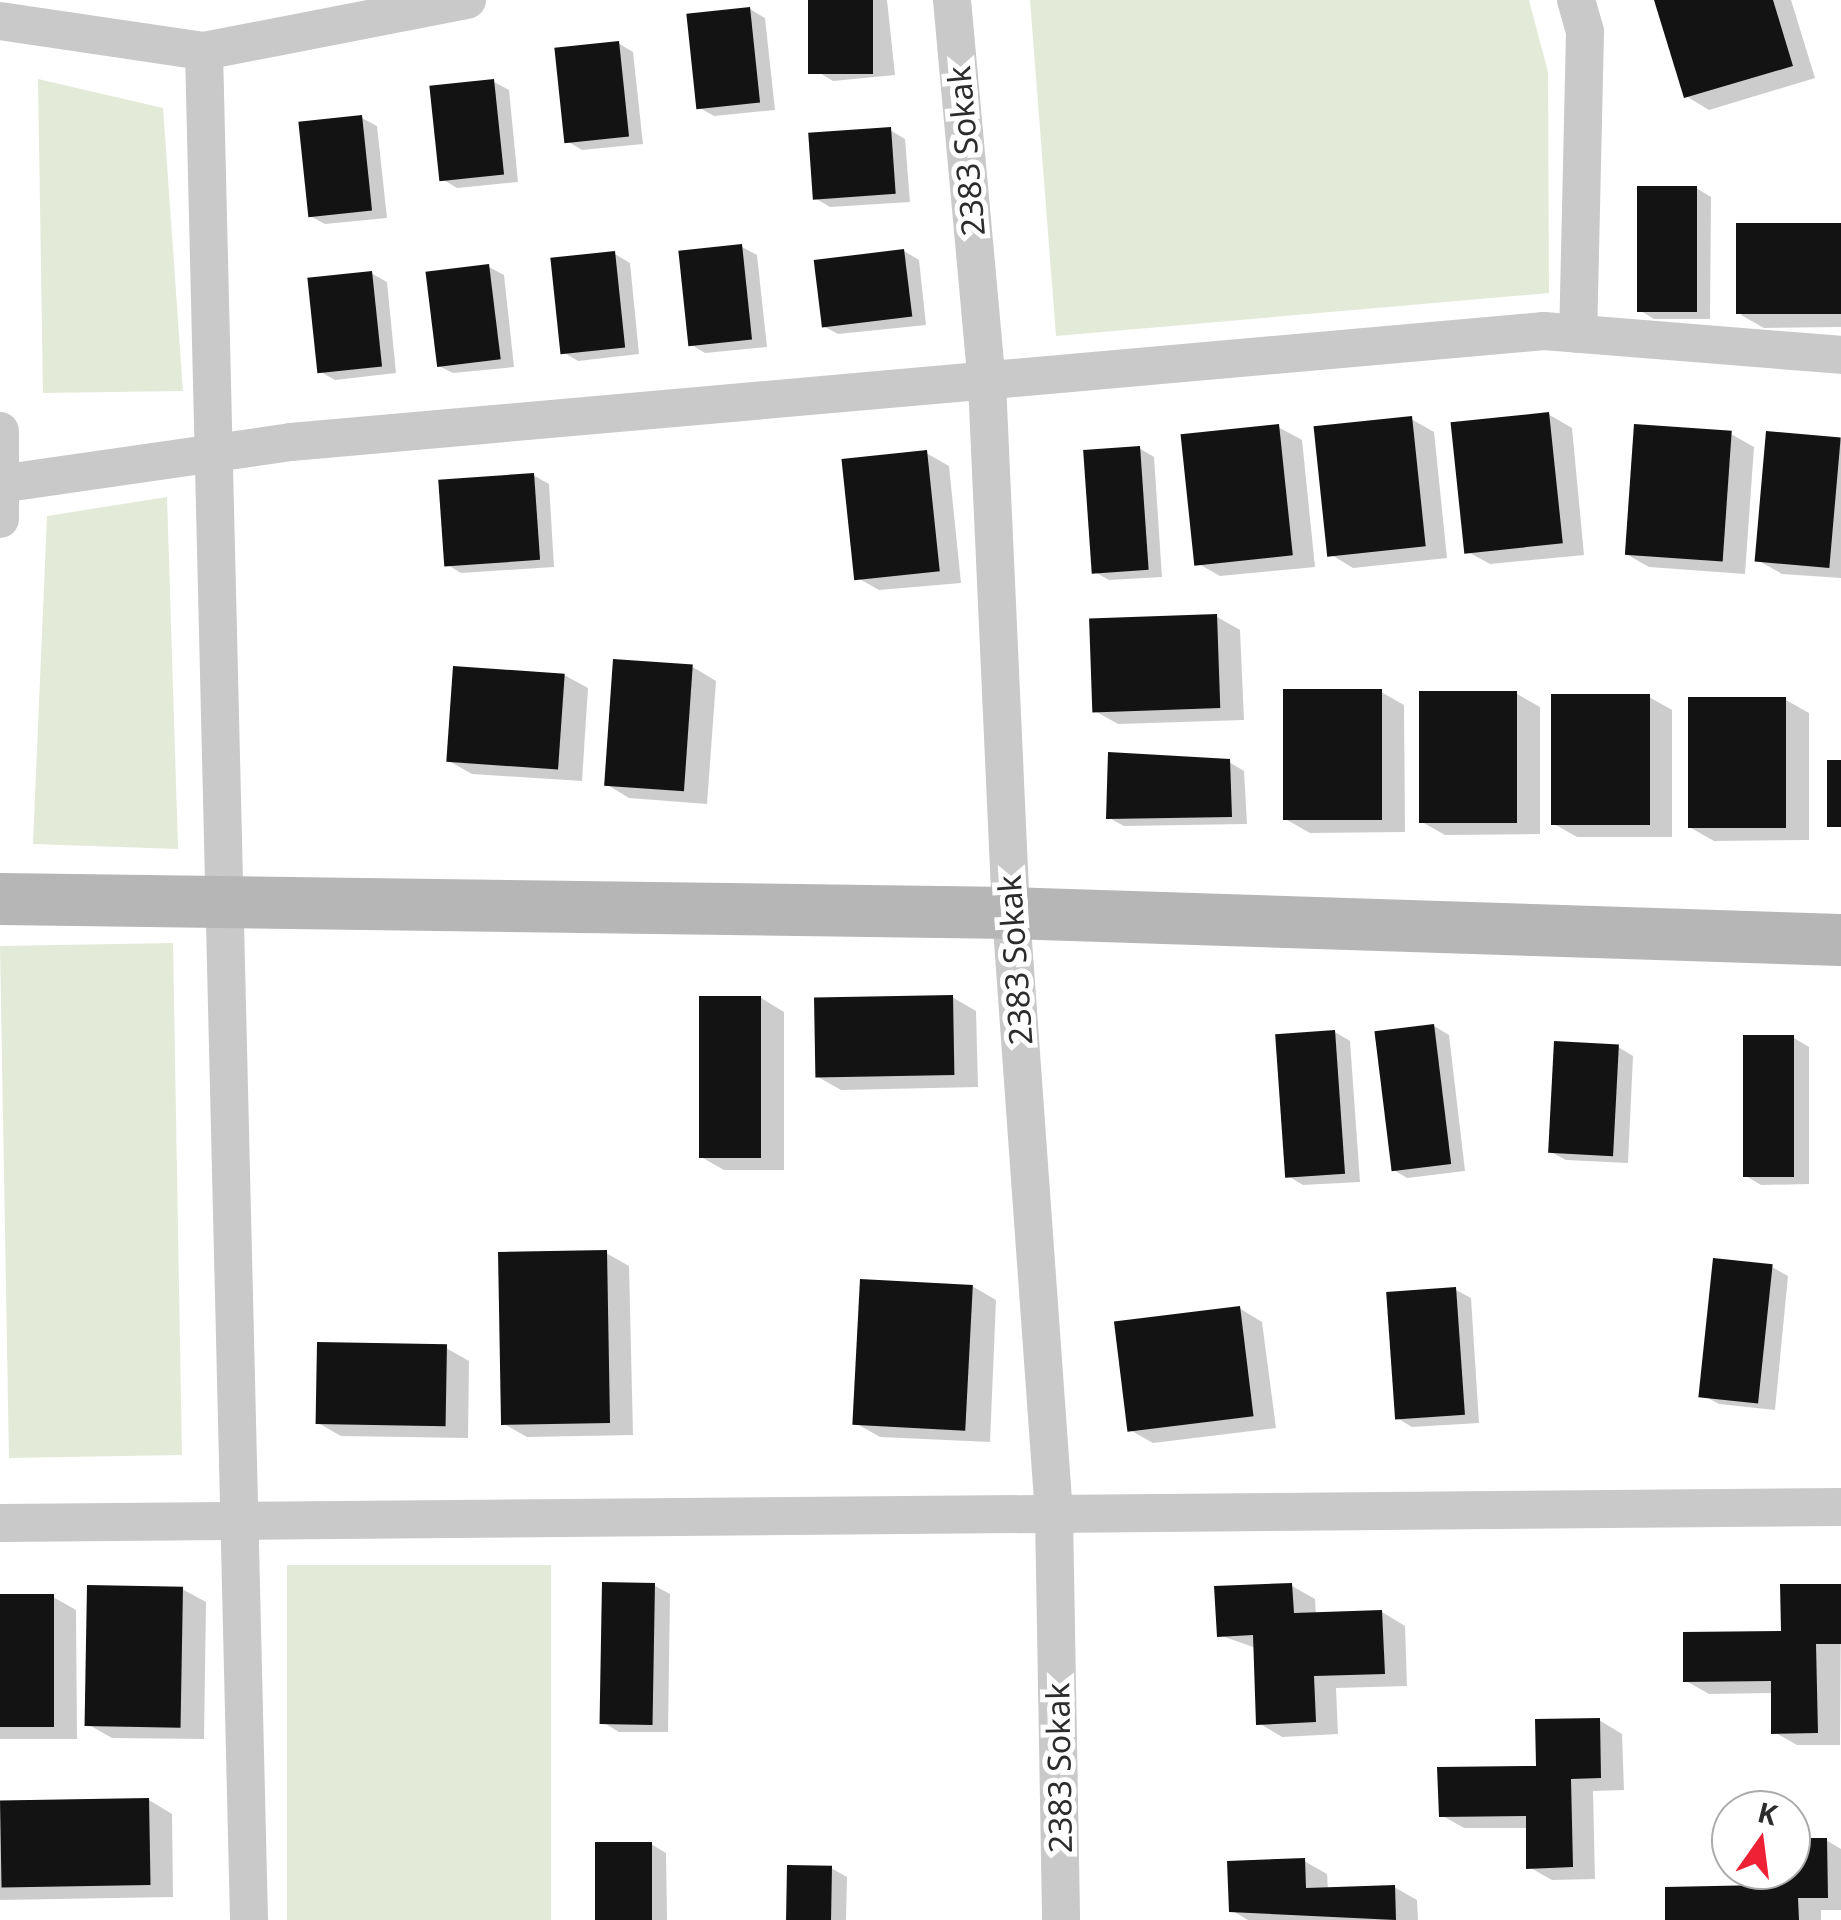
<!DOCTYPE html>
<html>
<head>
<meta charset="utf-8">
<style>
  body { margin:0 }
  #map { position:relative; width:1841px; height:1920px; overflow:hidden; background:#fff; font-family:"Noto Sans",sans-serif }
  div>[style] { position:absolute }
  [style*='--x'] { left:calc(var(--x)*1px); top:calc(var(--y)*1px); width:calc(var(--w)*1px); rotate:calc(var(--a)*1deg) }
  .green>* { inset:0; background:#e3ebd8; transform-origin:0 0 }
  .shadow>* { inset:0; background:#0003 }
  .building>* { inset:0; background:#131313; transform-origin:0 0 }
  .street>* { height:38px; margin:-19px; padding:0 19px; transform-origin:19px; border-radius:19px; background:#c9c9c9 }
  .secondary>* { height:52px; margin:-26px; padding:0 26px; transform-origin:26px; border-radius:26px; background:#b6b6b6 }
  span { translate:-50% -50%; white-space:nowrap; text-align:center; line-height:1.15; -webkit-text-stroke:10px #fff; paint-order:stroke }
  .street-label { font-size:32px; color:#2c2c2c }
  .north { position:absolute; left:1711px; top:1790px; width:100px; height:100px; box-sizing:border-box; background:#fff; border:2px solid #ababab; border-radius:50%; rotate:14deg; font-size:28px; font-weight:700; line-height:40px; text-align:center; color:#2c2c2c }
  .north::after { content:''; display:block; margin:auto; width:35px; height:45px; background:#ef2235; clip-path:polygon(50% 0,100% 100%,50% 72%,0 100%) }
</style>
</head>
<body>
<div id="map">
  <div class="green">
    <i style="clip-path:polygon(1030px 0,1529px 0,1548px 72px,1549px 293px,1056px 336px)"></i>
    <i style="clip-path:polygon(38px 79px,163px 108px,183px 391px,43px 393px)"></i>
    <i style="clip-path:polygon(167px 497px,178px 849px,33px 844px,47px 516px)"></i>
    <i style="left:173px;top:943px;width:512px;height:173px;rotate:89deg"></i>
    <i style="left:551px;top:1565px;width:355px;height:264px;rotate:90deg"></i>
  </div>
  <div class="shadow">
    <i style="clip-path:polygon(810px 0,887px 0,895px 75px,833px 81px,818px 72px)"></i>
    <i style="clip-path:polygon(1657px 0,1791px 0,1815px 78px,1709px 110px,1686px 96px)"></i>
    <i style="clip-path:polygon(750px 9px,765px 18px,775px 110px,714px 116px,698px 107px)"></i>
    <i style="clip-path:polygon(618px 43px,633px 52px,643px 144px,582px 150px,567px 141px)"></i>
    <i style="clip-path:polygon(494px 82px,509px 90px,518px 182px,457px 188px,442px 179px)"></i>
    <i style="clip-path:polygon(362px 118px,377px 126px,387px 218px,325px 224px,310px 216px)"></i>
    <i style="clip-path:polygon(890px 130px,905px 139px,910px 202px,830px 207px,815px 198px)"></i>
    <i style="clip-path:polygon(1696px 188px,1711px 197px,1710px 319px,1654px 319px,1639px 310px)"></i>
    <i style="clip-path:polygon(1841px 226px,1841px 327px,1764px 328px,1741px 315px)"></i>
    <i style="clip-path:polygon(742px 247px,757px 255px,767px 347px,705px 353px,690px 344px)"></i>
    <i style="clip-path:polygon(904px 251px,919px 260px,926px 325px,838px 334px,823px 326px)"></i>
    <i style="clip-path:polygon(615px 254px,630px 263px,639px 354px,578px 361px,563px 352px)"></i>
    <i style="clip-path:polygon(489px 267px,504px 275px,514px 367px,453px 373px,437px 365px)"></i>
    <i style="clip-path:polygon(371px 273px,387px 282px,396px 373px,335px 380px,319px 371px)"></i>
    <i style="clip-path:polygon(1548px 414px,1572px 428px,1584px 555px,1490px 564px,1466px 551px)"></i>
    <i style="clip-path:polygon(1411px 419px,1434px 432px,1447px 558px,1353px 568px,1330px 554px)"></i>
    <i style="clip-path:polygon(1278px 427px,1302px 440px,1315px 567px,1220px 576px,1197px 563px)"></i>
    <i style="clip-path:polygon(1731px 434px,1754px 447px,1745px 574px,1649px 567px,1626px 554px)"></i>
    <i style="clip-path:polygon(1841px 439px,1841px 578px,1782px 574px,1759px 561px)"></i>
    <i style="clip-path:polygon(1139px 448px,1154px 457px,1162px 577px,1109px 580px,1093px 571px)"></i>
    <i style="clip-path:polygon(926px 453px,949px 466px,961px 583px,879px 590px,856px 577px)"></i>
    <i style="clip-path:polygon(533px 475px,549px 484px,554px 567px,461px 573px,446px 564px)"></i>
    <i style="clip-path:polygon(1217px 617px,1240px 630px,1244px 720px,1118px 724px,1095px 711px)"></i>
    <i style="clip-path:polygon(693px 667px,716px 681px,707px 804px,629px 798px,606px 784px)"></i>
    <i style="clip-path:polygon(564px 675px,588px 688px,582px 781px,472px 774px,449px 761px)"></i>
    <i style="clip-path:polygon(1381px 692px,1404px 705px,1405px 832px,1310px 833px,1287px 820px)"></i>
    <i style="clip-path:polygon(1517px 694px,1540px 707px,1540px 834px,1445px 835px,1422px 822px)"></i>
    <i style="clip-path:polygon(1649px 697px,1672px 710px,1672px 837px,1577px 837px,1554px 824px)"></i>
    <i style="clip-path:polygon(1786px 700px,1809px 713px,1809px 840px,1714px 841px,1691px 828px)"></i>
    <i style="clip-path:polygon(1229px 762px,1244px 771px,1247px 824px,1124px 826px,1109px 818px)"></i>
    <i style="clip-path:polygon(952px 997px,976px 1011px,978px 1087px,841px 1090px,818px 1077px)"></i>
    <i style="clip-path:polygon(761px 998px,784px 1012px,784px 1170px,724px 1170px,701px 1157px)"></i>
    <i style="clip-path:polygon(1434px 1026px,1449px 1035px,1465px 1171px,1407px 1178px,1392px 1169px)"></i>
    <i style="clip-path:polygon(1335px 1032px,1350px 1041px,1360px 1182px,1303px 1185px,1288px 1176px)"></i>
    <i style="clip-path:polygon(1794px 1038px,1809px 1047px,1809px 1184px,1761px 1185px,1746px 1176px)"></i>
    <i style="clip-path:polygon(1618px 1047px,1633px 1056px,1628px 1163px,1566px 1160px,1551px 1152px)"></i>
    <i style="clip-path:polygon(606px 1253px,629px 1266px,633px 1435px,527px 1437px,504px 1424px)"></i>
    <i style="clip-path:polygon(1772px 1267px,1788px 1276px,1775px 1410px,1719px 1404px,1704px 1396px)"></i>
    <i style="clip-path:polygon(972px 1286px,996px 1300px,990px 1442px,880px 1437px,857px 1424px)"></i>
    <i style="clip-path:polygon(1456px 1290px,1471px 1298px,1479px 1423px,1412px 1427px,1397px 1418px)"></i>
    <i style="clip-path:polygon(1239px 1308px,1262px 1322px,1276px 1428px,1153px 1443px,1130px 1430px)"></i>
    <i style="clip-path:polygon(446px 1348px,469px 1361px,468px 1438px,341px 1436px,318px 1423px)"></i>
    <i style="clip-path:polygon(655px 1586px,670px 1594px,668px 1732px,619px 1732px,604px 1723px)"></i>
    <i style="clip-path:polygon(1292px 1586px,1315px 1599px,1316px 1615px,1382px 1612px,1405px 1626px,1407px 1686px,1336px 1688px,1338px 1734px,1282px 1737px,1259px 1723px,1256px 1648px,1219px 1635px)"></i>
    <i style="clip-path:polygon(1841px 1586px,1840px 1745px,1797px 1745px,1774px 1732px,1773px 1693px,1709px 1694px,1686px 1681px,1783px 1633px)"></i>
    <i style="clip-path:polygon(182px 1589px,206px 1602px,204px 1739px,112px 1738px,89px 1725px)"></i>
    <i style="clip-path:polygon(0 1597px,53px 1597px,76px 1610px,77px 1739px,0 1739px)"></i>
    <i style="clip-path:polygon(1599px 1720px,1622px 1734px,1624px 1790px,1593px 1791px,1595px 1879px,1552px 1880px,1529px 1867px,1529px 1828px,1464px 1828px,1441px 1815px,1538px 1768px)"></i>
    <i style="clip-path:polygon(149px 1800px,172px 1814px,173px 1897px,0 1900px,0 1803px)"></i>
    <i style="clip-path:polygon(1826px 1840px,1841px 1849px,1841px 1910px,1821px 1910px,1821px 1920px,1668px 1920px,1765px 1888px,1765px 1870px,1791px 1870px,1791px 1841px)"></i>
    <i style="clip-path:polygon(651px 1844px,666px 1853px,667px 1920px,599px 1920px)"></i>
    <i style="clip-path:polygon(1304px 1861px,1327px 1874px,1328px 1889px,1394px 1887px,1417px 1900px,1418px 1920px,1248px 1920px,1231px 1910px)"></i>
    <i style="clip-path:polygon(831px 1868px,847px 1877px,846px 1920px,789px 1920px)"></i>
  </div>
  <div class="building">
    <i style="left:808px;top:0;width:65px;height:74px"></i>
    <i style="clip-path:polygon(1654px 0,1773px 0,1793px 66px,1684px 98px)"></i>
    <i style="left:750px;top:7px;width:96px;height:64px;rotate:84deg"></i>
    <i style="left:619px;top:41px;width:96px;height:65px;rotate:84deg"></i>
    <i style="left:494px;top:79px;width:96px;height:65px;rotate:84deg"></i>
    <i style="left:362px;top:115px;width:96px;height:64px;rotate:84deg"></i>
    <i style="left:891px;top:127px;width:67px;height:83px;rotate:86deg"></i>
    <i style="left:1637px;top:186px;width:60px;height:126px"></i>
    <i style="left:1841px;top:223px;width:91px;height:105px;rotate:90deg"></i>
    <i style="left:742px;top:244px;width:96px;height:64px;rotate:84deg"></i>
    <i style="left:904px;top:249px;width:68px;height:91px;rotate:83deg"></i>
    <i style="left:615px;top:251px;width:97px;height:65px;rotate:84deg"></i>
    <i style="left:489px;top:264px;width:96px;height:64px;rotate:83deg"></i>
    <i style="left:372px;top:271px;width:96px;height:65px;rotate:84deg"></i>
    <i style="left:1549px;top:412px;width:132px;height:99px;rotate:84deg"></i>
    <i style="left:1412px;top:416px;width:131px;height:99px;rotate:84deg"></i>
    <i style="left:1279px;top:424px;width:132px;height:99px;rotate:84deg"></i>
    <i style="left:1634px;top:424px;width:98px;height:131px;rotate:4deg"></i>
    <i style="left:1766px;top:431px;width:75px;height:131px;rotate:5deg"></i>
    <i style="left:1140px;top:446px;width:124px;height:57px;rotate:86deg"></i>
    <i style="left:927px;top:450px;width:122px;height:86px;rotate:84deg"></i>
    <i style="left:534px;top:473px;width:87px;height:96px;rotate:86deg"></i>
    <i style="left:1217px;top:614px;width:94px;height:128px;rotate:88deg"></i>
    <i style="left:613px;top:659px;width:80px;height:127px;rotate:4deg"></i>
    <i style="left:453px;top:666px;width:112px;height:96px;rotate:4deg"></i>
    <i style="left:1382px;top:689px;width:131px;height:99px;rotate:90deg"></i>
    <i style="left:1419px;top:691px;width:98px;height:132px"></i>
    <i style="left:1551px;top:694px;width:99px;height:131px"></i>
    <i style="left:1786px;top:697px;width:131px;height:98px;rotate:90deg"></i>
    <i style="clip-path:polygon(1108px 752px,1230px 759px,1232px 817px,1106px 819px)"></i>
    <i style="left:1827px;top:760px;width:14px;height:67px"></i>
    <i style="left:953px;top:995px;width:80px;height:139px;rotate:89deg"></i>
    <i style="left:699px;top:996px;width:62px;height:162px"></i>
    <i style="left:1434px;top:1024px;width:141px;height:60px;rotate:83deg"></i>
    <i style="left:1335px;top:1030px;width:144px;height:60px;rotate:86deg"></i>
    <i style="left:1743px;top:1035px;width:51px;height:142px"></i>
    <i style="left:1554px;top:1041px;width:65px;height:112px;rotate:3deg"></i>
    <i style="left:607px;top:1250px;width:173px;height:109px;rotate:89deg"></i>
    <i style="left:1713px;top:1258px;width:60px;height:140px;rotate:6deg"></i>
    <i style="left:860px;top:1279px;width:113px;height:146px;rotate:3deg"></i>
    <i style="left:1456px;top:1287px;width:128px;height:70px;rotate:86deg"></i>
    <i style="left:1240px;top:1306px;width:111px;height:127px;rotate:83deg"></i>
    <i style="left:317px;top:1342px;width:130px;height:82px;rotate:1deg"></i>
    <i style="left:602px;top:1582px;width:53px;height:142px;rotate:1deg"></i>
    <i style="clip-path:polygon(1292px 1583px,1294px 1613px,1382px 1610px,1385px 1674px,1314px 1676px,1316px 1722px,1256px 1725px,1253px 1635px,1217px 1637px,1214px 1586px)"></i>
    <i style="clip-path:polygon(1780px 1584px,1841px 1584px,1841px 1644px,1816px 1644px,1818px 1733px,1771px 1734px,1771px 1681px,1683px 1682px,1683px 1632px,1781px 1631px)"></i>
    <i style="left:87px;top:1585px;width:96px;height:141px;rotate:1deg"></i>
    <i style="left:0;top:1594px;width:54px;height:133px"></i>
    <i style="clip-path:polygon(1600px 1718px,1601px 1778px,1571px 1779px,1573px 1867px,1526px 1869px,1526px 1816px,1439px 1817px,1437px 1767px,1536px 1766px,1535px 1719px)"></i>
    <i style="left:149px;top:1798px;width:87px;height:149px;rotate:89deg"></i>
    <i style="clip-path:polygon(1791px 1838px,1827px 1838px,1828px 1898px,1798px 1898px,1799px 1920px,1665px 1920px,1665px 1887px,1763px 1885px,1763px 1870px,1791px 1870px)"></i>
    <i style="left:595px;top:1842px;width:57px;height:78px"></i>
    <i style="clip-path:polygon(1305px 1858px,1306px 1888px,1395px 1885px,1396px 1920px,1229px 1912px,1227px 1861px)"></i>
    <i style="left:787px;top:1865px;width:45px;height:55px;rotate:1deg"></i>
  </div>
  <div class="street">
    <i style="--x:952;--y:0;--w:385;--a:84.8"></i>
    <i style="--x:987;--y:383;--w:531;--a:87.41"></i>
    <i style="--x:1011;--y:913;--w:603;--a:85.91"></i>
    <i style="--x:1054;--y:1514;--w:406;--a:89"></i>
    <i style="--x:1576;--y:0;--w:33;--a:74"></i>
    <i style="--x:1585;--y:32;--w:302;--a:91.3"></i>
    <i style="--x:0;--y:21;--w:206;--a:8.4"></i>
    <i style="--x:204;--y:51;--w:268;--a:-11"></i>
    <i style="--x:204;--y:51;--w:1870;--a:88.62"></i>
    <i style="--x:0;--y:431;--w:88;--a:90"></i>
    <i style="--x:0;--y:484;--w:294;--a:-8.2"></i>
    <i style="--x:291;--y:442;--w:1258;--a:-5.06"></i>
    <i style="--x:1544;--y:331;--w:298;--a:4.6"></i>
    <i style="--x:0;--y:1523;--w:1841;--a:-0.5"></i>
  </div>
  <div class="secondary">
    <i style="--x:0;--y:899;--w:1011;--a:0.79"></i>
    <i style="--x:1011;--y:913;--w:830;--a:1.86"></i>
  </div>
  <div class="street-label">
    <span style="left:966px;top:151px;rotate:-95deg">2383 Sokak</span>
    <span style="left:1015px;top:960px;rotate:-94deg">2383 Sokak</span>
    <span style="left:1059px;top:1768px;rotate:-91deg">2383 Sokak</span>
  </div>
  <div class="north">K</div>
</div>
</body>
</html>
